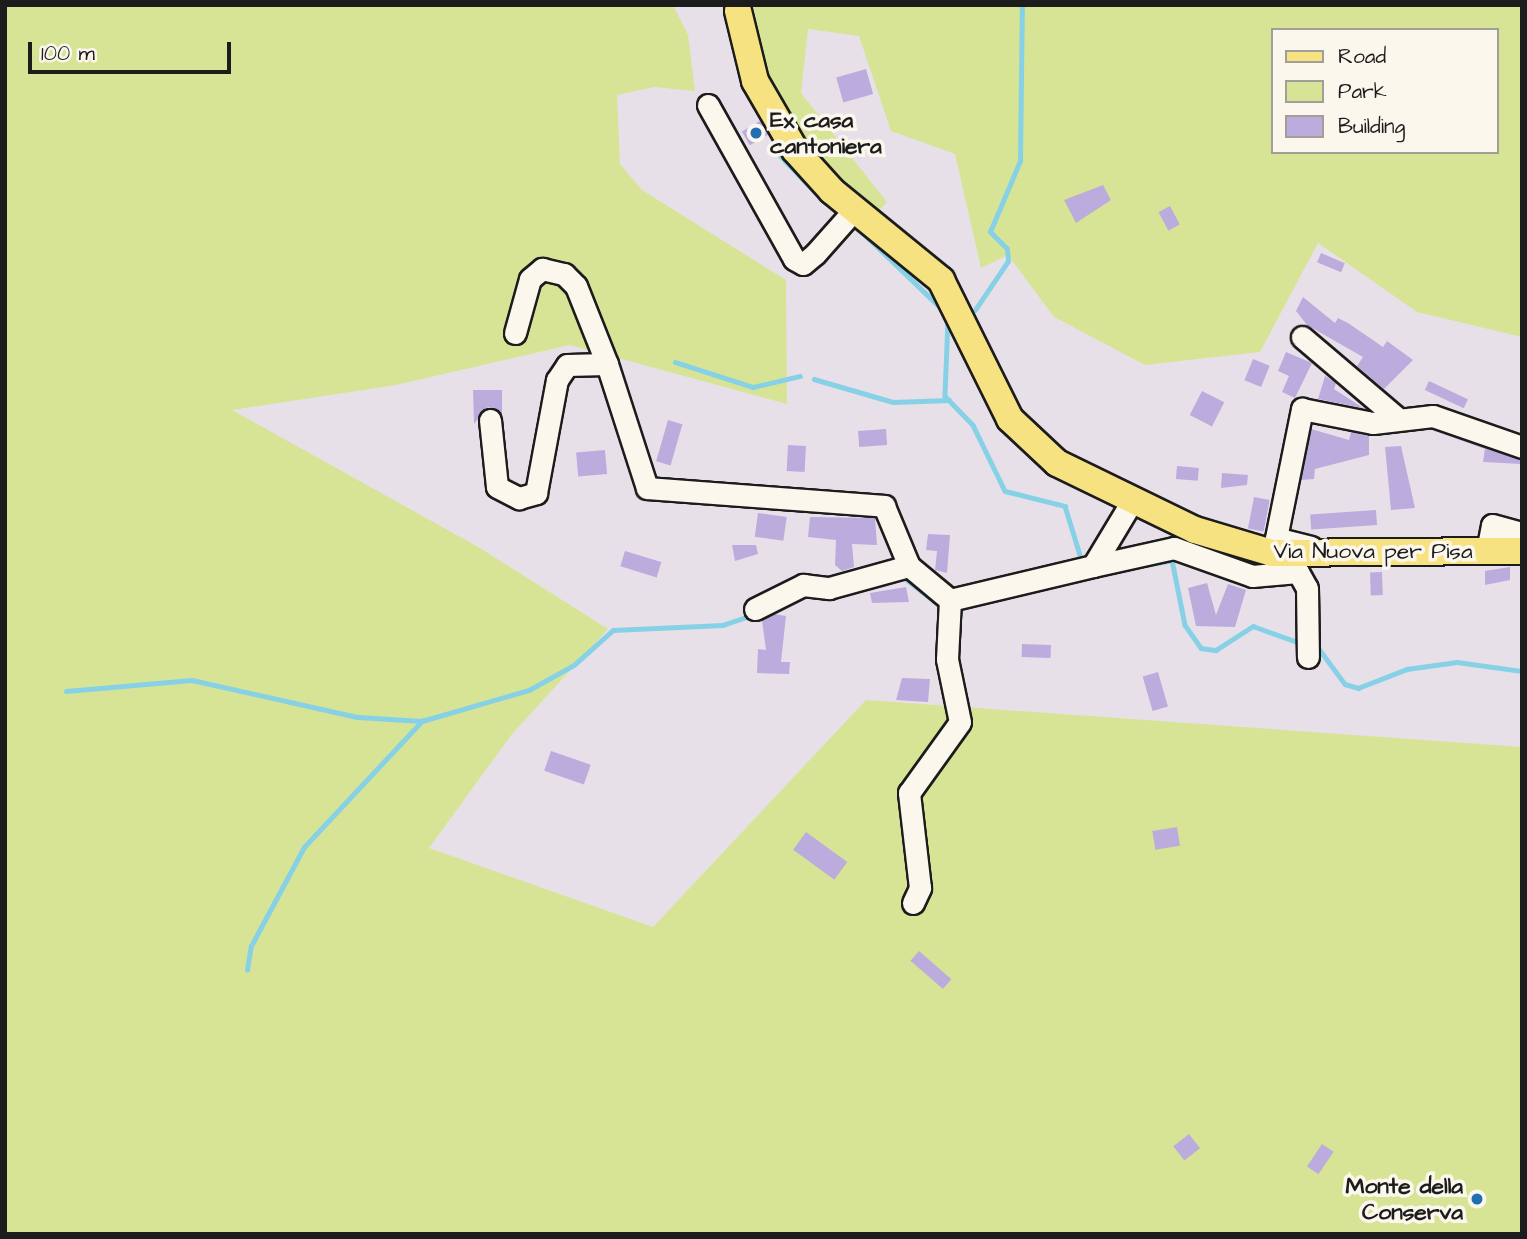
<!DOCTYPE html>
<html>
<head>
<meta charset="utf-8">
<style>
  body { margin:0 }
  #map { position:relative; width:1527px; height:1239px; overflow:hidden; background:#e8e0e8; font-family:"Architects Daughter",sans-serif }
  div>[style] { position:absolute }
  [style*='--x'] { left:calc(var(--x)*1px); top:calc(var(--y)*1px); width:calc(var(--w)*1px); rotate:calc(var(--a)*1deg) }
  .green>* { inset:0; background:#d7e496 }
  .stream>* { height:4.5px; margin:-2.25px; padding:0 2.25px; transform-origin:2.25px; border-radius:2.25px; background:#86d1e6 }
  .building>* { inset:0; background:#bcacdd; transform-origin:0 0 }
  .roads { filter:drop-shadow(2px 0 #1c1c1c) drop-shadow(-2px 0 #1c1c1c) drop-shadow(0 2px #1c1c1c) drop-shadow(0 -2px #1c1c1c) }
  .minor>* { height:21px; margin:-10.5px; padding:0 10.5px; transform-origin:10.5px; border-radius:10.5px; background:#fbf7ec }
  .major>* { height:26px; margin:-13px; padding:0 13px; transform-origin:13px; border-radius:13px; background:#f7e281 }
  .dots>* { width:19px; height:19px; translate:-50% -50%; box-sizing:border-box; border:4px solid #fbf7ec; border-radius:50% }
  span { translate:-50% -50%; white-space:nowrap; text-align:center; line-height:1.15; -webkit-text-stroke:7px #fbf7ec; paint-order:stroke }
  .poi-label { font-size:23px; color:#1c1c1c; font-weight:700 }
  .left { translate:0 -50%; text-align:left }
  .right { translate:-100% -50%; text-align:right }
  .street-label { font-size:23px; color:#1c1c1c }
  .frame { position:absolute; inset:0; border:7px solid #1c1c1c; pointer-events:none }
  .legend { position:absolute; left:1271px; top:28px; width:228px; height:126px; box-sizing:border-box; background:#fbf7ec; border:2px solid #a29f99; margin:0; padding:9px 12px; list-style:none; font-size:21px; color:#1c1c1c }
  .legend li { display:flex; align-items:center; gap:14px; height:35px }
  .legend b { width:35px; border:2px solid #a29f99 }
  .scale { position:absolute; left:28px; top:42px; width:203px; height:32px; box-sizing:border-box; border:4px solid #1c1c1c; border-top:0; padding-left:9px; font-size:21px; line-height:24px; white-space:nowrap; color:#1c1c1c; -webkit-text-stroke:5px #fbf7ec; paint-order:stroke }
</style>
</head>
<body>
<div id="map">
  <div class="green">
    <i style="clip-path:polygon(5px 5px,673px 5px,688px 35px,695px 91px,654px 87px,617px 95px,620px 164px,642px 190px,786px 280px,787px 404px,570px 345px,396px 385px,232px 410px,480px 548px,608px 629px,512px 734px,429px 848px,653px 927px,866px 700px,1522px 747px,1522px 1234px,5px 1234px)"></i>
    <i style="clip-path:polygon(evenodd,1522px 5px,1522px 337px,1417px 312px,1318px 243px,1260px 352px,1145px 365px,1054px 317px,1008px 255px,981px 268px,955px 154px,891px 131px,859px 36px,808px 29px,801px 93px,887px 202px,877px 213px,810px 151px,779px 102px,759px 57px,752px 17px,718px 6px,1522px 5px,1273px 30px,1497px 30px,1497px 152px,1273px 152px,1273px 30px)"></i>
  </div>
  <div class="stream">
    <i style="--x:776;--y:151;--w:72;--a:46.1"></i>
    <i style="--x:860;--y:230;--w:114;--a:43.9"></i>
    <i style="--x:975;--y:310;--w:59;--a:-56"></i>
    <i style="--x:1008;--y:261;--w:12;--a:-95"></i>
    <i style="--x:1007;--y:249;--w:24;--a:-135"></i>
    <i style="--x:990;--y:232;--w:77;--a:-67.1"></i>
    <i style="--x:1020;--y:161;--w:156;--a:-89.3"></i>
    <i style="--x:948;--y:320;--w:76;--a:92.3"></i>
    <i style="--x:945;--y:396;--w:40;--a:46"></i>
    <i style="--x:973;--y:425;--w:73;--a:64.1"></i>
    <i style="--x:1005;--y:491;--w:62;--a:14"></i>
    <i style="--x:1065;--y:506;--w:51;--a:73"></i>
    <i style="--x:675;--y:362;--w:82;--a:17.8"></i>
    <i style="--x:753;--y:387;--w:48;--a:-13.2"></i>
    <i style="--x:814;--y:379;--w:82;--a:16.2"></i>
    <i style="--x:893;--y:402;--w:56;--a:-2"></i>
    <i style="--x:1145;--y:565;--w:27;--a:-10"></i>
    <i style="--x:1172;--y:560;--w:66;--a:78.7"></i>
    <i style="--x:1185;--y:625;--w:28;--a:55"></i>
    <i style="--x:1201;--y:648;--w:15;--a:8"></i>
    <i style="--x:1216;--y:650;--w:44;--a:-33"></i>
    <i style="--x:1253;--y:626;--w:50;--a:19.9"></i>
    <i style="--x:901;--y:575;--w:52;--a:38"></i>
    <i style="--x:1317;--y:646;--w:47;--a:53.6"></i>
    <i style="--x:1345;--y:684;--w:14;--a:17"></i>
    <i style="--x:1358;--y:688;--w:53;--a:-21.2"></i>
    <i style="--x:1407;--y:669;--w:50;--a:-8"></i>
    <i style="--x:1457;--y:662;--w:66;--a:7.9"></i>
    <i style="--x:66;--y:691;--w:126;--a:-5"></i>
    <i style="--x:192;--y:680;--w:170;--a:12.6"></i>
    <i style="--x:358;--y:717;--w:64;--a:3.6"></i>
    <i style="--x:422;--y:721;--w:111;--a:-16.2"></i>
    <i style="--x:529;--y:690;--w:51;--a:-29.1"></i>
    <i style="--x:574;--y:665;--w:52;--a:-41.9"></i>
    <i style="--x:613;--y:630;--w:110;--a:-2.6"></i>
    <i style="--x:723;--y:625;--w:24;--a:-19"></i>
    <i style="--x:247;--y:970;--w:24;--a:-81"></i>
    <i style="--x:251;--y:946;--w:112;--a:-61.8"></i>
    <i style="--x:304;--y:847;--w:173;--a:-46.9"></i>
  </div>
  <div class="building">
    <i style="left:866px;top:69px;width:26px;height:31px;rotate:74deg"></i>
    <i style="left:760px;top:121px;width:16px;height:21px;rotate:60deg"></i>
    <i style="clip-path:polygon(1103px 185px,1111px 200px,1076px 223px,1064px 200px)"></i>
    <i style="left:1170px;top:206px;width:21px;height:13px;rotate:62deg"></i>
    <i style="left:1321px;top:253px;width:26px;height:10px;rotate:23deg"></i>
    <i style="clip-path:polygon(1303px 297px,1335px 323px,1338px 318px,1348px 323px,1383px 347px,1387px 341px,1413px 360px,1384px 389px,1357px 366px,1363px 357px,1307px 325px,1296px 311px)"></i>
    <i style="clip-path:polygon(1286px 352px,1312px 363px,1295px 398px,1282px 392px,1289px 376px,1278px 371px)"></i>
    <i style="left:1253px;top:359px;width:18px;height:23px;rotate:22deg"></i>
    <i style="clip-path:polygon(1325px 376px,1336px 383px,1334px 389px,1363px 408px,1318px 399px)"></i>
    <i style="left:1429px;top:381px;width:43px;height:10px;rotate:25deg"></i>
    <i style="clip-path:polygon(473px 390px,502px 390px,502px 415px,488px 407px,474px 424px)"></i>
    <i style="left:1202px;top:391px;width:25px;height:27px;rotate:27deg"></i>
    <i style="left:668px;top:420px;width:15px;height:43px;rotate:16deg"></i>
    <i style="left:886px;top:429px;width:16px;height:28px;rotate:86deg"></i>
    <i style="clip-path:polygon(1311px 429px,1349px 440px,1351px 432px,1369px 436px,1369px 455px,1315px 469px,1314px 479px,1301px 480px)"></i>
    <i style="clip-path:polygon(1432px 430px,1521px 460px,1521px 464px,1483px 462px,1485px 449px)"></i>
    <i style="left:788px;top:445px;width:18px;height:26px;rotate:3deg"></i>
    <i style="clip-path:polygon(1401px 446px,1415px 508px,1391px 510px,1385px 447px)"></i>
    <i style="left:605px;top:450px;width:24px;height:29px;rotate:85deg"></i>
    <i style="left:1177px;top:466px;width:22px;height:13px;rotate:5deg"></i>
    <i style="clip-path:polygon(1222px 473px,1248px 475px,1247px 485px,1221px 488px)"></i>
    <i style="left:1254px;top:497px;width:16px;height:32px;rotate:11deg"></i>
    <i style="left:1376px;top:510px;width:15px;height:66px;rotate:86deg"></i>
    <i style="left:758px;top:513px;width:29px;height:24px;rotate:8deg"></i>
    <i style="clip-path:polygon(810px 517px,875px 518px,877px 545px,852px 544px,854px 567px,842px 571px,835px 565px,836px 540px,808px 537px)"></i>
    <i style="clip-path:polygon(928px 534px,950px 535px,947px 573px,935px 570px,937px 551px,926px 550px)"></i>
    <i style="clip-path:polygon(732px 545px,756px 545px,758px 554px,735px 561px)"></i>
    <i style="left:625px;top:551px;width:38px;height:16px;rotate:17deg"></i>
    <i style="clip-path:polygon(1510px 567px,1510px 580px,1485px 585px,1485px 571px)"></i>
    <i style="left:1382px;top:572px;width:23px;height:12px;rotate:88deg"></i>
    <i style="clip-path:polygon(1207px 583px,1216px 615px,1228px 584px,1246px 590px,1235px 627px,1196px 626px,1188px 588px)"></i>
    <i style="clip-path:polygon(906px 587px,909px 602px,872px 603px,870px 593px)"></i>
    <i style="clip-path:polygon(774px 614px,786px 616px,781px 662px,790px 662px,789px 674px,757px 673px,758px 649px,766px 650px,762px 620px)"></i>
    <i style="left:1022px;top:644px;width:29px;height:13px;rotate:2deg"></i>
    <i style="left:1158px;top:672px;width:36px;height:16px;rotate:74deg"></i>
    <i style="clip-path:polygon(902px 678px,930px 679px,928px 702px,896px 700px)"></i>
    <i style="left:551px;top:751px;width:42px;height:21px;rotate:19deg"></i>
    <i style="left:1177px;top:827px;width:19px;height:25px;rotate:81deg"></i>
    <i style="left:806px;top:832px;width:51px;height:22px;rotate:36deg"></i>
    <i style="left:919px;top:951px;width:43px;height:13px;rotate:41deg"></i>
    <i style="left:1189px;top:1134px;width:18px;height:20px;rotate:52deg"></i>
    <i style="left:1322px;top:1144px;width:14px;height:27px;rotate:34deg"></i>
  </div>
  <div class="roads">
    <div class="minor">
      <i style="--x:708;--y:105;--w:176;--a:60.8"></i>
      <i style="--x:794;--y:259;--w:10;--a:29"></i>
      <i style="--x:803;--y:264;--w:16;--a:-40"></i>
      <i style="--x:815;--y:254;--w:60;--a:-48.4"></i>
      <i style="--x:515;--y:333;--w:56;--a:-74.5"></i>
      <i style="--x:530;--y:279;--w:16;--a:-40"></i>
      <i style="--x:542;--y:269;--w:23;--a:13"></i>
      <i style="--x:564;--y:274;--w:17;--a:45"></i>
      <i style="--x:576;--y:286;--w:84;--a:68.3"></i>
      <i style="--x:607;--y:364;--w:130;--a:72.1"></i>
      <i style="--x:647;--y:488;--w:238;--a:4.3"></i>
      <i style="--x:884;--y:506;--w:65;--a:67.4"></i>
      <i style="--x:909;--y:566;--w:53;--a:39.7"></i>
      <i style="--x:950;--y:600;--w:147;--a:-13.4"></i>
      <i style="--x:1093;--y:566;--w:76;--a:-59"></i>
      <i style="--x:1302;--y:337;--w:123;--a:40.4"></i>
      <i style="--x:490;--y:420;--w:67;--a:84"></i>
      <i style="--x:497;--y:487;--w:25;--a:27"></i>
      <i style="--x:519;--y:498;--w:18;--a:-16"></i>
      <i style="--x:536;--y:493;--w:115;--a:-79.5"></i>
      <i style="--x:557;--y:380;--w:18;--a:-56"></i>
      <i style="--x:567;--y:365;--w:40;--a:-1.4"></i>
      <i style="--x:1311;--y:547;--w:36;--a:-166"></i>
      <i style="--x:1276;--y:538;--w:132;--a:-78.6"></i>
      <i style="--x:1302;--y:409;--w:72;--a:11.2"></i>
      <i style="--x:1373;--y:423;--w:60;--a:-6.7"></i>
      <i style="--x:1433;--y:416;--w:94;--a:19.2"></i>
      <i style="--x:1487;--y:551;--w:26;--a:-79"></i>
      <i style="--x:1492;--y:525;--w:31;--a:15"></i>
      <i style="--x:1093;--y:566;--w:83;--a:-12.5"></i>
      <i style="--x:1174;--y:548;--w:83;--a:19.7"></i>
      <i style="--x:1252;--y:576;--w:46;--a:-5"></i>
      <i style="--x:1298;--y:572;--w:18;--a:61"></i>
      <i style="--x:1307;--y:588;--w:69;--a:89.2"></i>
      <i style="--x:755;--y:609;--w:54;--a:-26.6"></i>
      <i style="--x:803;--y:585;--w:26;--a:7"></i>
      <i style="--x:829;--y:588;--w:83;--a:-15.4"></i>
      <i style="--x:913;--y:903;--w:17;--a:-65"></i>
      <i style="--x:920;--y:888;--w:96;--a:-96.6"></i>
      <i style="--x:909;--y:793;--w:87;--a:-54.3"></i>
      <i style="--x:960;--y:722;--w:64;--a:-101.7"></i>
      <i style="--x:947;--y:659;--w:59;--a:-87.1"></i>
    </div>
    <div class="major">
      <i style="--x:738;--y:11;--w:72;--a:76.3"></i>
      <i style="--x:755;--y:81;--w:80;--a:59.9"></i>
      <i style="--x:795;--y:150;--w:55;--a:47.9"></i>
      <i style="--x:832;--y:191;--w:141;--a:39.2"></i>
      <i style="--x:941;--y:280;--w:155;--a:63.6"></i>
      <i style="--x:1010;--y:419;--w:64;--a:43.1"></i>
      <i style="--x:1057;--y:463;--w:153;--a:25.9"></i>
      <i style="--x:1195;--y:530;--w:80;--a:16.6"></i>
      <i style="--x:1272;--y:553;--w:250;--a:-0.5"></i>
    </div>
  </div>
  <div class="dots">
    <i style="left:756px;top:133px;background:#1f6fb2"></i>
    <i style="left:1477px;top:1199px;background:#1f6fb2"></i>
  </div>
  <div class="poi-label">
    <span class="left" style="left:770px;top:133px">Ex casa<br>cantoniera</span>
    <span class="right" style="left:1463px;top:1199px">Monte della<br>Conserva</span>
  </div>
  <div class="street-label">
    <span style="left:1373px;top:551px">Via Nuova per Pisa</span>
  </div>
  <div class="frame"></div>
  <ul class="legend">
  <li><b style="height:9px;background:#f7e281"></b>Road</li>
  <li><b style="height:19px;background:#d7e496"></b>Park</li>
  <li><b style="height:19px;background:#bcacdd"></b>Building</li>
  </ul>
  <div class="scale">100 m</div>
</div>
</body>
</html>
